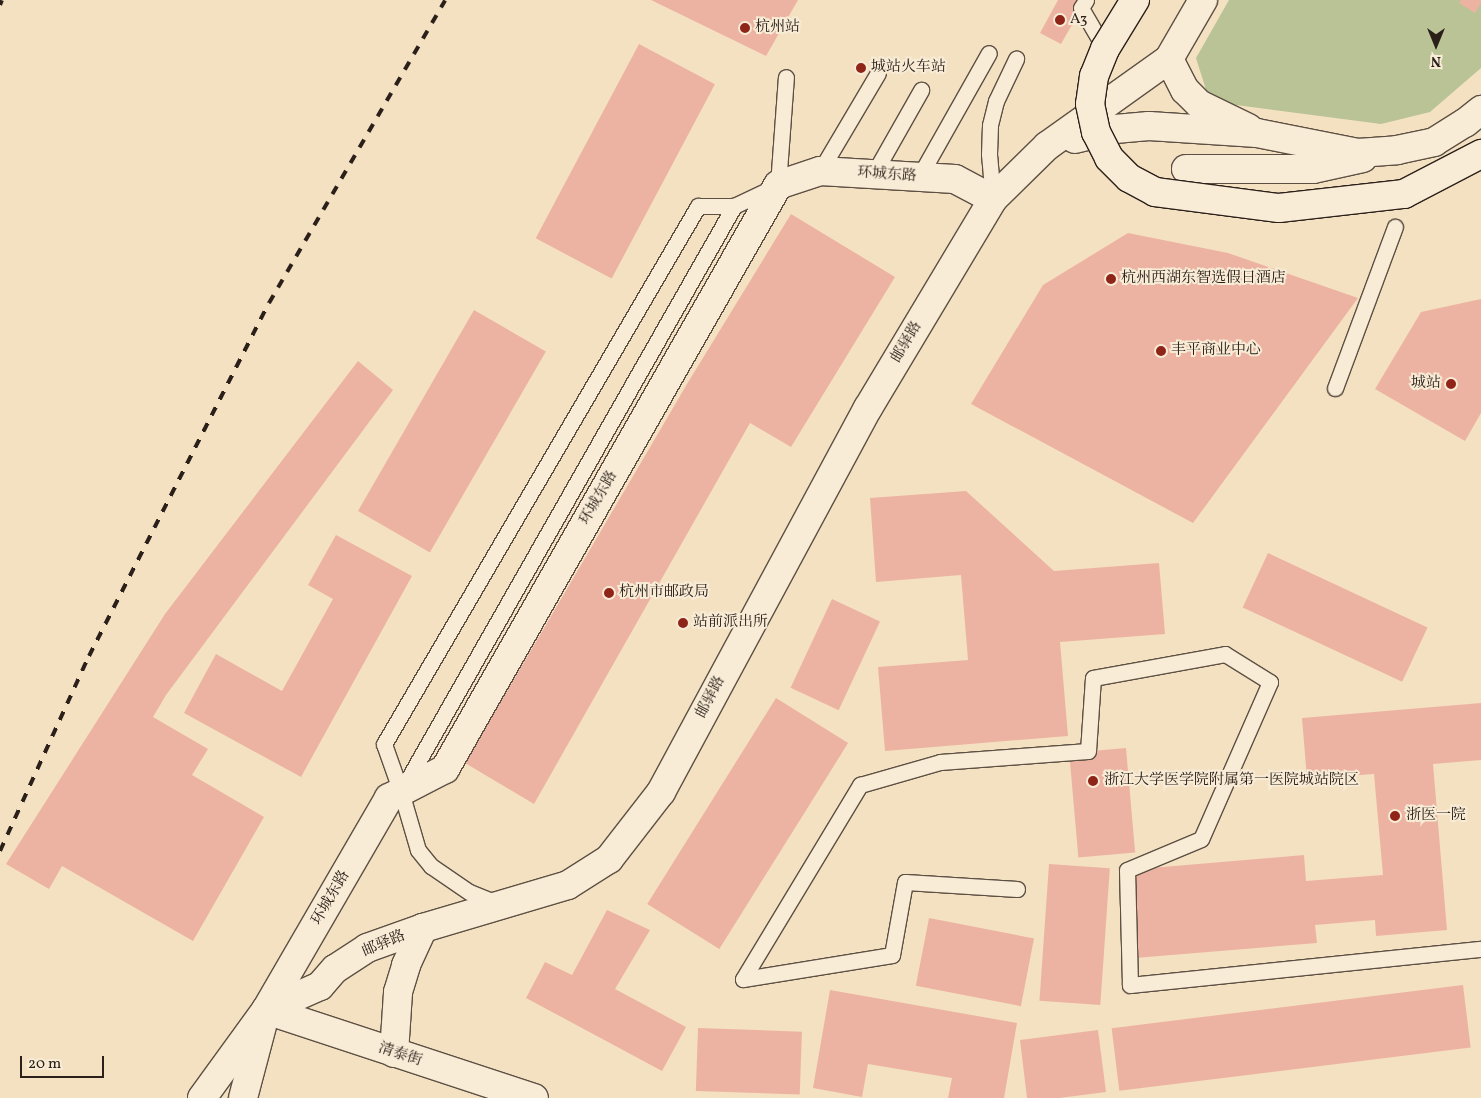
<!DOCTYPE html>
<html>
<head>
<meta charset="utf-8">
<style>
  body { margin:0 }
  #map { position:relative; width:1481px; height:1098px; overflow:hidden; background:#f4e1c2; font-family:Vollkorn,"Noto Serif SC",serif }
  div>[style] { position:absolute }
  [style*='--x'] { left:calc(var(--x)*1px); top:calc(var(--y)*1px); width:calc(var(--w)*1px); rotate:calc(var(--a)*1deg) }
  .green>* { inset:0; background:#b9c395 }
  .building>* { inset:0; background:#edb3a2; transform-origin:0 0 }
  .roads { filter:drop-shadow(1px 0 #5d5043) drop-shadow(-1px 0 #5d5043) drop-shadow(0 1px #5d5043) drop-shadow(0 -1px #5d5043) }
  .lane>* { height:15px; margin:-7.5px; padding:0 7.5px; transform-origin:7.5px; border-radius:7.5px; background:#f8ecd7 }
  .secondary>* { height:28px; margin:-14px; padding:0 14px; transform-origin:14px; border-radius:14px; background:#f8ecd7 }
  .rail>* { height:4px; margin-top:-2px; transform-origin:0; background:repeating-linear-gradient(90deg,#2b2019 0 9px,transparent 0 18px) }
  .bridges { filter:drop-shadow(1px 0 #2b2019) drop-shadow(-1px 0 #2b2019) drop-shadow(0 1px #2b2019) drop-shadow(0 -1px #2b2019) }
  .secondary-bridge>* { height:28px; margin:-14px; padding:0 14px; transform-origin:14px; border-radius:14px; background:#f8ecd7 }
  .dots>* { width:14px; height:14px; translate:-50% -50%; box-sizing:border-box; border:2px solid #f8ecd7; border-radius:50% }
  span { translate:-50% -50%; white-space:nowrap; text-align:center; line-height:1.15; -webkit-text-stroke:4px #f8ecd7; paint-order:stroke }
  .poi-label { font-size:15px; color:#2b2019 }
  .left { translate:0 -50%; text-align:left }
  .right { translate:-100% -50%; text-align:right }
  .street-label { font-size:15px; color:#2b2019 }
  .north { position:absolute; left:1411px; top:20px; width:50px; height:50px; -webkit-text-stroke:4px #f8ecd7; paint-order:stroke; rotate:180deg; font-size:14px; font-weight:700; line-height:20px; text-align:center; color:#2b2019 }
  .north::after { content:''; display:block; margin:auto; width:18px; height:22px; background:#2b2019; clip-path:polygon(50% 0,100% 100%,50% 72%,0 100%) }
  .scale { position:absolute; left:20px; top:1056px; width:84px; height:22px; box-sizing:border-box; border:2px solid #2b2019; border-top:0; padding-left:6px; font-size:15px; line-height:18px; white-space:nowrap; color:#2b2019; -webkit-text-stroke:4px #f8ecd7; paint-order:stroke }
</style>
</head>
<body>
<div id="map">
  <div class="green">
    <i style="clip-path:polygon(1229px 0,1481px 0,1481px 68px,1430px 112px,1381px 124px,1229px 104px,1207px 93px,1196px 58px)"></i>
  </div>
  <div class="building">
    <i style="clip-path:polygon(651px 0,798px 0,766px 56px)"></i>
    <i style="clip-path:polygon(1058px 0,1086px 0,1061px 44px,1040px 33px)"></i>
    <i style="clip-path:polygon(1461px 0,1481px 0,1481px 3px,1475px 13px,1459px 3px)"></i>
    <i style="left:639px;top:44px;width:86px;height:220px;rotate:28deg"></i>
    <i style="clip-path:polygon(791px 214px,895px 277px,791px 447px,750px 423px,534px 804px,465px 763px,687px 384px)"></i>
    <i style="clip-path:polygon(1128px 233px,1228px 253px,1358px 298px,1193px 523px,971px 404px,1043px 285px)"></i>
    <i style="clip-path:polygon(1481px 299px,1481px 413px,1465px 441px,1375px 389px,1421px 312px)"></i>
    <i style="left:474px;top:310px;width:83px;height:232px;rotate:30deg"></i>
    <i style="clip-path:polygon(358px 361px,393px 390px,166px 695px,153px 717px,208px 749px,192px 775px,264px 817px,193px 941px,62px 866px,49px 889px,6px 864px,165px 614px)"></i>
    <i style="clip-path:polygon(966px 491px,1054px 571px,1159px 563px,1165px 634px,1060px 642px,1068px 736px,885px 751px,878px 667px,968px 660px,961px 575px,876px 582px,870px 498px)"></i>
    <i style="clip-path:polygon(336px 535px,412px 576px,301px 777px,184px 713px,216px 654px,282px 691px,333px 599px,308px 585px)"></i>
    <i style="left:1268px;top:553px;width:176px;height:60px;rotate:25deg"></i>
    <i style="left:832px;top:599px;width:53px;height:98px;rotate:25deg"></i>
    <i style="left:776px;top:698px;width:85px;height:243px;rotate:32deg"></i>
    <i style="clip-path:polygon(1481px 703px,1481px 760px,1433px 764px,1447px 930px,1376px 936px,1375px 920px,1315px 925px,1317px 943px,1135px 958px,1127px 870px,1304px 855px,1306px 881px,1383px 875px,1374px 774px,1307px 779px,1302px 718px)"></i>
    <i style="left:1126px;top:748px;width:105px;height:57px;rotate:85deg"></i>
    <i style="left:1049px;top:864px;width:61px;height:137px;rotate:4deg"></i>
    <i style="clip-path:polygon(607px 910px,650px 930px,615px 989px,686px 1027px,662px 1071px,526px 998px,545px 962px,572px 975px)"></i>
    <i style="left:929px;top:918px;width:107px;height:69px;rotate:11deg"></i>
    <i style="left:1463px;top:985px;width:63px;height:354px;rotate:83deg"></i>
    <i style="clip-path:polygon(830px 990px,1017px 1023px,1004px 1098px,948px 1098px,952px 1078px,868px 1064px,862px 1097px,813px 1088px)"></i>
    <i style="left:698px;top:1028px;width:104px;height:63px;rotate:2deg"></i>
    <i style="clip-path:polygon(1098px 1030px,1106px 1092px,1059px 1098px,1027px 1098px,1020px 1040px)"></i>
  </div>
  <div class="roads">
    <div class="lane">
      <i style="--x:1086;--y:0;--w:9;--a:122"></i>
      <i style="--x:1081;--y:8;--w:48;--a:59.7"></i>
      <i style="--x:820;--y:171;--w:114;--a:-59.4"></i>
      <i style="--x:873;--y:175;--w:98;--a:-60.5"></i>
      <i style="--x:919;--y:177;--w:142;--a:-60.6"></i>
      <i style="--x:993;--y:199;--w:45;--a:-95.1"></i>
      <i style="--x:989;--y:154;--w:29;--a:-88"></i>
      <i style="--x:990;--y:125;--w:25;--a:-76"></i>
      <i style="--x:996;--y:101;--w:47;--a:-64.5"></i>
      <i style="--x:1335;--y:388;--w:172;--a:-69.6"></i>
      <i style="--x:403;--y:788;--w:670;--a:-60.37"></i>
      <i style="--x:1017;--y:889;--w:112;--a:-176.4"></i>
      <i style="--x:905;--y:882;--w:74;--a:100.1"></i>
      <i style="--x:892;--y:955;--w:151;--a:170.8"></i>
      <i style="--x:743;--y:979;--w:227;--a:-58.9"></i>
      <i style="--x:860;--y:785;--w:83;--a:-16"></i>
      <i style="--x:940;--y:762;--w:148;--a:-4.3"></i>
      <i style="--x:1088;--y:751;--w:73;--a:-86.1"></i>
      <i style="--x:1093;--y:678;--w:134;--a:-10.3"></i>
      <i style="--x:1225;--y:654;--w:53;--a:31.9"></i>
      <i style="--x:1270;--y:682;--w:171;--a:113.7"></i>
      <i style="--x:1201;--y:839;--w:80;--a:157.3"></i>
      <i style="--x:1127;--y:870;--w:115;--a:88.5"></i>
      <i style="--x:1130;--y:985;--w:353;--a:-5.9"></i>
      <i style="--x:499;--y:904;--w:32;--a:-158"></i>
      <i style="--x:469;--y:892;--w:46;--a:-145.6"></i>
      <i style="--x:431;--y:866;--w:21;--a:-129"></i>
      <i style="--x:418;--y:850;--w:60;--a:-106.3"></i>
      <i style="--x:401;--y:792;--w:51;--a:-109.5"></i>
      <i style="--x:384;--y:744;--w:623;--a:-59.73"></i>
      <i style="--x:698;--y:206;--w:36;--a:0"></i>
      <i style="--x:734;--y:206;--w:49;--a:-25.5"></i>
      <i style="--x:778;--y:185;--w:108;--a:-85.8"></i>
    </div>
    <div class="secondary">
      <i style="--x:1169;--y:59;--w:35;--a:63"></i>
      <i style="--x:1185;--y:90;--w:20;--a:45"></i>
      <i style="--x:1199;--y:104;--w:55;--a:26.1"></i>
      <i style="--x:1075;--y:139;--w:41;--a:-14"></i>
      <i style="--x:1115;--y:129;--w:34;--a:-5"></i>
      <i style="--x:1149;--y:126;--w:108;--a:3.7"></i>
      <i style="--x:1257;--y:133;--w:103;--a:11.2"></i>
      <i style="--x:1358;--y:153;--w:39;--a:-4"></i>
      <i style="--x:1397;--y:150;--w:38;--a:-12"></i>
      <i style="--x:1434;--y:142;--w:36;--a:-32"></i>
      <i style="--x:1465;--y:123;--w:21;--a:-39"></i>
      <i style="--x:1186;--y:169;--w:127;--a:0"></i>
      <i style="--x:1313;--y:169;--w:51;--a:-12.4"></i>
      <i style="--x:266;--y:1010;--w:59;--a:-24"></i>
      <i style="--x:320;--y:986;--w:23;--a:-49"></i>
      <i style="--x:335;--y:969;--w:38;--a:-33"></i>
      <i style="--x:367;--y:948;--w:59;--a:-19.7"></i>
      <i style="--x:423;--y:928;--w:151;--a:-16.5"></i>
      <i style="--x:568;--y:885;--w:49;--a:-32.4"></i>
      <i style="--x:609;--y:859;--w:85;--a:-52.2"></i>
      <i style="--x:661;--y:792;--w:436;--a:-61.7"></i>
      <i style="--x:868;--y:408;--w:244;--a:-59.1"></i>
      <i style="--x:993;--y:199;--w:76;--a:-44.5"></i>
      <i style="--x:1047;--y:146;--w:150;--a:-35.5"></i>
      <i style="--x:1169;--y:59;--w:68;--a:-60"></i>
      <i style="--x:266;--y:1010;--w:282;--a:18.2"></i>
      <i style="--x:394;--y:1053;--w:61;--a:-86.2"></i>
      <i style="--x:398;--y:992;--w:28;--a:-73"></i>
      <i style="--x:406;--y:965;--w:41;--a:-65.3"></i>
      <i style="--x:202;--y:1098;--w:109;--a:-54"></i>
      <i style="--x:266;--y:1010;--w:245;--a:-59.9"></i>
      <i style="--x:389;--y:798;--w:63;--a:-27.4"></i>
      <i style="--x:445;--y:769;--w:672;--a:-60.31"></i>
      <i style="--x:778;--y:185;--w:44;--a:-18.4"></i>
      <i style="--x:820;--y:171;--w:135;--a:3.4"></i>
      <i style="--x:955;--y:179;--w:43;--a:27.8"></i>
      <i style="--x:243;--y:1098;--w:74;--a:-75.2"></i>
    </div>
  </div>
  <div class="rail">
    <i style="--x:0;--y:5;--w:5;--a:-68"></i>
    <i style="--x:0;--y:851;--w:214;--a:-65.5"></i>
    <i style="--x:89;--y:656;--w:396;--a:-63"></i>
    <i style="--x:269;--y:303;--w:350;--a:-59.8"></i>
  </div>
  <div class="bridges">
    <div class="secondary-bridge">
      <i style="--x:1135;--y:0;--w:57;--a:121.5"></i>
      <i style="--x:1105;--y:49;--w:29;--a:112"></i>
      <i style="--x:1094;--y:76;--w:28;--a:98"></i>
      <i style="--x:1090;--y:104;--w:29;--a:78"></i>
      <i style="--x:1096;--y:132;--w:29;--a:63"></i>
      <i style="--x:1109;--y:158;--w:28;--a:45"></i>
      <i style="--x:1129;--y:178;--w:30;--a:28"></i>
      <i style="--x:1155;--y:192;--w:125;--a:7.4"></i>
      <i style="--x:1279;--y:208;--w:126;--a:-6.4"></i>
      <i style="--x:1404;--y:194;--w:87;--a:-27.5"></i>
    </div>
  </div>
  <div class="dots">
    <i style="left:1060px;top:20px;background:#8f2418"></i>
    <i style="left:745px;top:28px;background:#8f2418"></i>
    <i style="left:861px;top:68px;background:#8f2418"></i>
    <i style="left:1111px;top:279px;background:#8f2418"></i>
    <i style="left:1161px;top:351px;background:#8f2418"></i>
    <i style="left:1451px;top:384px;background:#8f2418"></i>
    <i style="left:609px;top:593px;background:#8f2418"></i>
    <i style="left:683px;top:623px;background:#8f2418"></i>
    <i style="left:1093px;top:781px;background:#8f2418"></i>
    <i style="left:1395px;top:816px;background:#8f2418"></i>
  </div>
  <div class="poi-label">
    <span class="left" style="left:1070px;top:20px">A3</span>
    <span class="left" style="left:755px;top:28px">杭州站</span>
    <span class="left" style="left:871px;top:68px">城站火车站</span>
    <span class="left" style="left:1121px;top:279px">杭州西湖东智选假日酒店</span>
    <span class="left" style="left:1171px;top:351px">丰平商业中心</span>
    <span class="right" style="left:1441px;top:384px">城站</span>
    <span class="left" style="left:619px;top:593px">杭州市邮政局</span>
    <span class="left" style="left:693px;top:623px">站前派出所</span>
    <span class="left" style="left:1104px;top:781px">浙江大学医学院附属第一医院城站院区</span>
    <span class="left" style="left:1406px;top:816px">浙医一院</span>
  </div>
  <div class="street-label">
    <span style="left:887px;top:175px;rotate:4deg">环城东路</span>
    <span style="left:907px;top:342px;rotate:-59deg">邮驿路</span>
    <span style="left:599px;top:498px;rotate:-60deg">环城东路</span>
    <span style="left:711px;top:697px;rotate:-62deg">邮驿路</span>
    <span style="left:331px;top:898px;rotate:-60deg">环城东路</span>
    <span style="left:384px;top:944px;rotate:-23deg">邮驿路</span>
    <span style="left:400px;top:1055px;rotate:18deg">清泰街</span>
  </div>
  <div class="north">N</div>
  <div class="scale">20 m</div>
</div>
</body>
</html>
